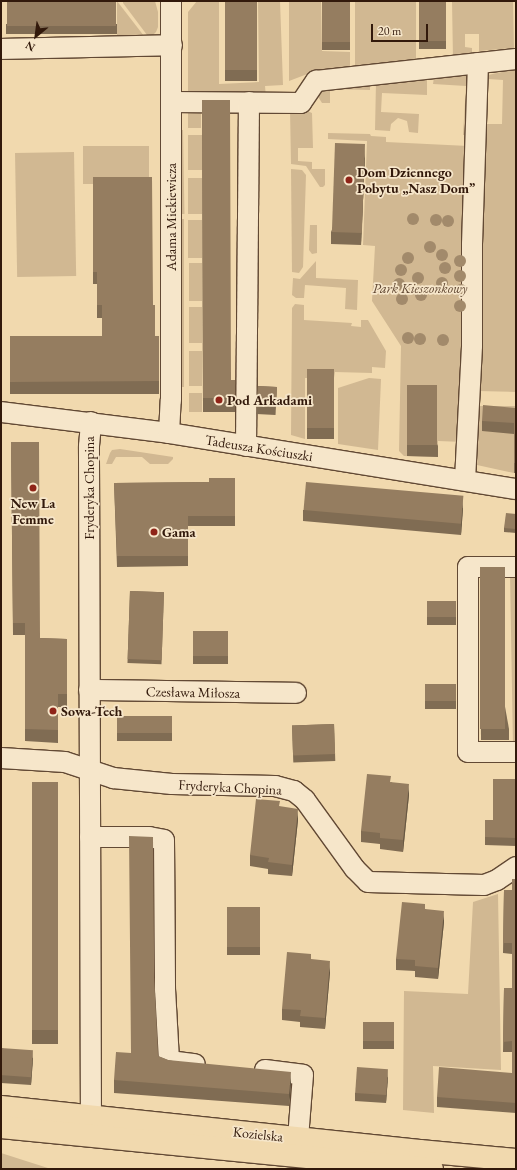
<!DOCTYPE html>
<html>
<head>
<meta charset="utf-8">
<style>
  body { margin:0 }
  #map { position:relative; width:517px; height:1170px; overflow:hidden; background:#f1d9ae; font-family:"EB Garamond",serif }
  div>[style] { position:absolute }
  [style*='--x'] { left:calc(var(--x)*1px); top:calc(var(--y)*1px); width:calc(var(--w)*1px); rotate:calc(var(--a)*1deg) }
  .green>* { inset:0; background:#d1b892; transform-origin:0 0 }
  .roads { filter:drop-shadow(1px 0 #624934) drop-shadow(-1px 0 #624934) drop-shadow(0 1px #624934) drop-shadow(0 -1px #624934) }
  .minor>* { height:20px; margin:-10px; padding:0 10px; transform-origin:10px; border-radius:10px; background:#f6e6ca }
  .major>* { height:22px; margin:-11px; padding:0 11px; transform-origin:11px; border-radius:11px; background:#f1d9ae }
  .trees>* { width:12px; height:12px; margin:-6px; border-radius:50%; background:#a28a6b }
  .wall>* { inset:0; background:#806c53; transform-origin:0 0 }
  .shaded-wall>* { inset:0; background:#685843 }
  .building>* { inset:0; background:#957d60; transform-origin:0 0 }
  .dots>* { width:11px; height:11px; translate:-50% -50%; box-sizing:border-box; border:2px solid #f6e6ca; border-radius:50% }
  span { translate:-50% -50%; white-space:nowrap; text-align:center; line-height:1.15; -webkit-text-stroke:3.5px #f6e6ca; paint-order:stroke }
  .poi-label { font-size:14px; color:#32190b; font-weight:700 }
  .left { translate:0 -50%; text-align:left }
  .street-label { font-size:14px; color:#32190b }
  .park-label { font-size:14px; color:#624934; font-style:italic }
  .frame { position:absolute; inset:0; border:2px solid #32190b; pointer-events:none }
  .north { position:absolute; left:16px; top:16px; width:40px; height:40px; -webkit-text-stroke:3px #f6e6ca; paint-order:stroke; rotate:209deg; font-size:11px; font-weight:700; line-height:16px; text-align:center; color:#32190b }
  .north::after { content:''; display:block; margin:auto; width:14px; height:18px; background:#32190b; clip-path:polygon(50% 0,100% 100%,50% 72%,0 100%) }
  .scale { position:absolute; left:371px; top:24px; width:57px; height:18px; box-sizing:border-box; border:2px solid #32190b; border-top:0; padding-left:5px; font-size:12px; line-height:14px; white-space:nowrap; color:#32190b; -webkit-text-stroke:3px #f6e6ca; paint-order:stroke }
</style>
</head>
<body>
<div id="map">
  <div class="green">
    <i style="clip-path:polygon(117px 1px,144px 36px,117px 37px)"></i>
    <i style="clip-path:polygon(123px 1px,155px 1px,158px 12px,158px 27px,156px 32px,152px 36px,147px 35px,123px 3px)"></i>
    <i style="clip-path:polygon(197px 1px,219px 1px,219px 84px,259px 82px,258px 1px,280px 1px,283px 85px,265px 86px,266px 97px,188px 97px,188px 12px)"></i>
    <i style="clip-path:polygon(289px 1px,321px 1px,322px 51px,350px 52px,350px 69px,310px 73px,289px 81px)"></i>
    <i style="left:355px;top:1px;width:61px;height:67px"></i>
    <i style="clip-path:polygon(452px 1px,513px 1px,514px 48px,479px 51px,479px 34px,465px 34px,465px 47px,472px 48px,472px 58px,453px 60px)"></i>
    <i style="clip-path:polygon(516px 69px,516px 392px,478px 391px,481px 124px,502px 124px,503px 80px,488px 79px,488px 75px)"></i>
    <i style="clip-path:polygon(463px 74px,469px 78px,470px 135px,463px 135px,466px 86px,433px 84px,434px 77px)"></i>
    <i style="clip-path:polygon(427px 78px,427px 95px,382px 93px,381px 112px,419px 114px,418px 133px,409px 132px,407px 121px,398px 118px,391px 124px,390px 131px,375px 130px,376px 82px)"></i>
    <i style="clip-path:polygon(370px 82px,370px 90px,330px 89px,330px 103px,322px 103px,317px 95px,332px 86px)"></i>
    <i style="left:201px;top:108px;width:20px;height:13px;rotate:90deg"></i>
    <i style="clip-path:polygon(290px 109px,305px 110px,312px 113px,313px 148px,298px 148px,298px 161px,312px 162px,312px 169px,325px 169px,325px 185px,323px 187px,320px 187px,306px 166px,291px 164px)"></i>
    <i style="left:183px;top:130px;width:84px;height:4px;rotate:89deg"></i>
    <i style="clip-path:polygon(328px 133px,370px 134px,371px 136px,386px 137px,386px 142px,468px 146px,464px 442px,438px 441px,438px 457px,404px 456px,399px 451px,401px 346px,372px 301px,375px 246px,363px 245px,367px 141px,328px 139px)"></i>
    <i style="left:188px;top:135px;width:14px;height:35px"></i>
    <i style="left:83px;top:146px;width:66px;height:38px"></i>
    <i style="left:74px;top:152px;width:124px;height:59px;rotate:89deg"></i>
    <i style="clip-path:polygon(291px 169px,302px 170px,306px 175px,303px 267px,299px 273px,292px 272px)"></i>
    <i style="left:188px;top:178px;width:14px;height:36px"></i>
    <i style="left:180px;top:219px;width:4px;height:168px"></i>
    <i style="left:188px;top:220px;width:14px;height:38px"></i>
    <i style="clip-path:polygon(310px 225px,317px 225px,317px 253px,312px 254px,309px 250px)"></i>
    <i style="clip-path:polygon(316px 261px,316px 278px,358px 280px,357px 310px,345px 309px,346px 288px,305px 285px,304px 298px,296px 298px,292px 295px,293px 278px,300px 279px)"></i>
    <i style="left:189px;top:263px;width:13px;height:38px"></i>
    <i style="clip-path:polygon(295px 304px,304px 305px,304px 320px,352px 323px,351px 326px,361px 327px,361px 320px,368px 320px,386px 351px,385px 368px,372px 367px,372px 373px,335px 372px,334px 378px,305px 378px,305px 439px,291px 435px,292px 308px)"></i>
    <i style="left:189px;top:307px;width:13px;height:36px"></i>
    <i style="left:189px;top:351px;width:13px;height:35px"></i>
    <i style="clip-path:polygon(369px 378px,381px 379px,378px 450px,338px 444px,338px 388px)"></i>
    <i style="left:189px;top:393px;width:13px;height:19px"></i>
    <i style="clip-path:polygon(480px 406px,516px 406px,514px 473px,477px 465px)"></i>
    <i style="clip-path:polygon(120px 449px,173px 457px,173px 459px,168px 464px,150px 464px,142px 457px,116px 457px,112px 464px,106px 464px,110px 453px,112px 450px)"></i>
    <i style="clip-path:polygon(510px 573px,516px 573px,516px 747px,513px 747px)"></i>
    <i style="clip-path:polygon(498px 894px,501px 1070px,433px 1066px,434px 1113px,403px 1110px,404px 991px,468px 994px,473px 902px)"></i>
    <i style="clip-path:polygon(1px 1153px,51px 1169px,1px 1169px)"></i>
  </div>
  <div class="roads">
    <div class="minor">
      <i style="--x:1;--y:49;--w:171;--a:-1.3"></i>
      <i style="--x:172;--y:102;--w:129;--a:0.4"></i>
      <i style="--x:301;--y:103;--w:27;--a:-56"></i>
      <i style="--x:316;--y:81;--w:201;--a:-6.3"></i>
      <i style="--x:1;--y:412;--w:169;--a:7.1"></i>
      <i style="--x:169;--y:433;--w:351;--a:9.2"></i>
      <i style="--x:169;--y:433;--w:33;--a:-87"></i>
      <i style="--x:171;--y:400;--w:399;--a:-90"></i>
      <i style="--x:246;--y:446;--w:344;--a:-89.5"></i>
      <i style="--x:465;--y:480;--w:135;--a:-87"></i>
      <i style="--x:472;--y:345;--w:101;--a:-90"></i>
      <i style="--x:472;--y:244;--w:181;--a:-88.1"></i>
      <i style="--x:516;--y:567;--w:48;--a:180"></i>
      <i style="--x:468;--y:567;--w:185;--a:90"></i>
      <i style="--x:468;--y:752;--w:48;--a:0"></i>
      <i style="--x:89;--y:690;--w:207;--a:0.8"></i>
      <i style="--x:1;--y:758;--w:64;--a:3.6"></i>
      <i style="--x:65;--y:762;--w:51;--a:18.4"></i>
      <i style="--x:113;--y:778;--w:59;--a:5.8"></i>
      <i style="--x:172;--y:784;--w:103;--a:1.1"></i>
      <i style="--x:275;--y:786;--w:20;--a:15"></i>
      <i style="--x:294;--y:791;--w:14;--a:39"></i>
      <i style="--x:305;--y:800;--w:85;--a:54.1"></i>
      <i style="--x:355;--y:869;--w:18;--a:45"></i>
      <i style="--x:368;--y:882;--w:116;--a:1.5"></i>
      <i style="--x:484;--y:885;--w:14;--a:-21"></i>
      <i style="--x:497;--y:880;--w:23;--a:-34"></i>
      <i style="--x:90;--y:837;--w:59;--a:0"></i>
      <i style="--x:149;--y:837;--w:15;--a:11"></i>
      <i style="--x:164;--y:840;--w:149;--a:89.6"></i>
      <i style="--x:165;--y:989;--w:72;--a:86.8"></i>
      <i style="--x:169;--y:1061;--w:26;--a:7"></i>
      <i style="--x:265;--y:1070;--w:38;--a:7"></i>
      <i style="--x:303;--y:1075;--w:63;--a:94.5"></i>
      <i style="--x:91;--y:1133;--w:687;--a:-90.17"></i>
      <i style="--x:89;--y:446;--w:24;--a:-85"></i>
    </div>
    <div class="major">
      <i style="--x:1;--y:1107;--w:421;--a:6"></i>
      <i style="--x:420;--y:1151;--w:96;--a:5.4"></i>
      <i style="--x:1;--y:1127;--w:433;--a:5.6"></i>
    </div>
  </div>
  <div class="trees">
    <i style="left:413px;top:219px"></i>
    <i style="left:436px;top:220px"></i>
    <i style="left:448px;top:221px"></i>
    <i style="left:430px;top:247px"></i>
    <i style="left:442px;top:255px"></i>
    <i style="left:408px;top:258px"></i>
    <i style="left:460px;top:261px"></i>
    <i style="left:445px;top:268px"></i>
    <i style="left:401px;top:270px"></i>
    <i style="left:460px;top:276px"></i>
    <i style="left:418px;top:278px"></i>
    <i style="left:442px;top:283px"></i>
    <i style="left:399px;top:284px"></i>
    <i style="left:461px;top:290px"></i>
    <i style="left:421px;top:295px"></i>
    <i style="left:402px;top:299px"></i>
    <i style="left:460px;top:306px"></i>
    <i style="left:408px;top:338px"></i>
    <i style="left:420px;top:339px"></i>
    <i style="left:443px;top:340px"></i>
  </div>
  <div class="wall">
    <i style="left:225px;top:1px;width:32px;height:80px"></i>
    <i style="left:322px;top:1px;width:28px;height:49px"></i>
    <i style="left:419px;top:1px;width:27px;height:48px"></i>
    <i style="left:117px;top:24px;width:10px;height:111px;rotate:90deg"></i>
    <i style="clip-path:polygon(202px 100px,231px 380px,235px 380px,235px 412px,203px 412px)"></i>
    <i style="clip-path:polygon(365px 156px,361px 245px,331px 244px,331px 232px)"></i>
    <i style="clip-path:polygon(93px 177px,153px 305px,155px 336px,159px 336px,159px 394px,10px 394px,10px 336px,102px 336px,102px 318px,97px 318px,97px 284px,93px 284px)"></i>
    <i style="left:307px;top:369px;width:27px;height:70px"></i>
    <i style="clip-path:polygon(407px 385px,438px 446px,438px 457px,407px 456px)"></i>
    <i style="left:258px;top:386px;width:19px;height:28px;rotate:3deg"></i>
    <i style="clip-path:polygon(516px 403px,516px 473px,514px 473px,514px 434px,482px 431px,482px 421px,515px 408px)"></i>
    <i style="clip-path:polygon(11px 442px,40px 638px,67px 639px,67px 707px,58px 707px,58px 743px,25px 741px,25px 635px,13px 635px)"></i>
    <i style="clip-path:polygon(235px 478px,235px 526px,188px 526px,188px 566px,117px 567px,114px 483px,209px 482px)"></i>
    <i style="clip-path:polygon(463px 508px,461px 535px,303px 521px,303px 510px)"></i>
    <i style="clip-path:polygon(516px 514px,516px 533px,504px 532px,504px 528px)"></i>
    <i style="clip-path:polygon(480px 567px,509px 729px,509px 740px,481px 740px)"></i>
    <i style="left:130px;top:591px;width:34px;height:72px;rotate:2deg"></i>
    <i style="left:427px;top:601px;width:29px;height:24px"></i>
    <i style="left:193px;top:631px;width:35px;height:33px"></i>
    <i style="left:425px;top:684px;width:31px;height:25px"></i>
    <i style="left:172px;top:716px;width:25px;height:55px;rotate:90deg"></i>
    <i style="left:334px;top:724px;width:37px;height:42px;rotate:88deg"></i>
    <i style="clip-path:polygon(516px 779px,516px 846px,485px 845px,485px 820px,493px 820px)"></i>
    <i style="left:32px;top:782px;width:26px;height:262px"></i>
    <i style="clip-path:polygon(391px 782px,409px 795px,403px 852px,380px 849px,380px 844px,361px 842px,361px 831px)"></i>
    <i style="clip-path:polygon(280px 807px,298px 820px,292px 876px,268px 874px,268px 869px,250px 866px,250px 855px)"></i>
    <i style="clip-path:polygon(516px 879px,516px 1113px,437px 1107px,437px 1097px,512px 1073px,512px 1052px,503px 1052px,504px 988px,512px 988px,512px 954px,503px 953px,504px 890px,512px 890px)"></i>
    <i style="left:227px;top:907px;width:33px;height:48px"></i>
    <i style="clip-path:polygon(425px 909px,444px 922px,438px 979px,415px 977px,415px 971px,396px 970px,396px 959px)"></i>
    <i style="clip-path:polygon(330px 972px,325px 1029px,300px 1027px,300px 1022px,282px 1020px,282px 1009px)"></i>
    <i style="clip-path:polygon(154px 977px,158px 1056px,168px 1060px,291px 1085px,289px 1106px,114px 1093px,114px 1080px,131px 1053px)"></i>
    <i style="left:363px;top:1022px;width:31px;height:27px"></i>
    <i style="clip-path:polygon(1px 1048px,33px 1058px,31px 1085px,1px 1083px)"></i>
    <i style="clip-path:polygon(388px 1077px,386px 1103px,355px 1101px,355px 1093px)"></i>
  </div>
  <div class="shaded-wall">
    <i style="clip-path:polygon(365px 144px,365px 156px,361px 245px,361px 233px)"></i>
    <i style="clip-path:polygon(463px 497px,463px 508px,461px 535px,461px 524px)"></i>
    <i style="clip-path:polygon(409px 784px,409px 795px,403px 852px,403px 840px)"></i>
    <i style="clip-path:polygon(298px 809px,298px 820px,292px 876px,292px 865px)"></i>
    <i style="clip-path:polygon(444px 911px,444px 922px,438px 979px,438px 968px)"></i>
    <i style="clip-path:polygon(330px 961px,330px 972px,325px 1029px,325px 1018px)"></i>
    <i style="clip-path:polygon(33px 1050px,33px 1058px,31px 1085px,31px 1077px)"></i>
    <i style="clip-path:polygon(388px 1069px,388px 1077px,386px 1103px,386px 1096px)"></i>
    <i style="clip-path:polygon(291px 1072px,291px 1085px,289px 1106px,289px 1094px)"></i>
  </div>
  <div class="building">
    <i style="left:7px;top:1px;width:109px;height:25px"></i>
    <i style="left:225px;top:1px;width:32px;height:69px"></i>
    <i style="left:322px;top:1px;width:28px;height:41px"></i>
    <i style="left:419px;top:1px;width:27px;height:40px"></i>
    <i style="clip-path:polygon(202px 100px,230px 100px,231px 380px,235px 380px,235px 398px,203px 398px)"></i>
    <i style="left:335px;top:143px;width:30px;height:89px;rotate:2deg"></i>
    <i style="clip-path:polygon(93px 177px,152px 177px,153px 305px,155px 305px,155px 336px,159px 336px,159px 381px,10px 382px,10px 336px,102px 336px,102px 305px,97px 305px,97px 272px,93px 272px)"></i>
    <i style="left:307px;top:369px;width:27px;height:59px"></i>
    <i style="left:407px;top:385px;width:30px;height:60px"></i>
    <i style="left:258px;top:386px;width:19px;height:20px;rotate:3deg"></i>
    <i style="clip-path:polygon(515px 403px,516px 403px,516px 463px,514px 463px,514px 423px,482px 421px,483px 405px,515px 408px)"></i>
    <i style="clip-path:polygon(11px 442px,39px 442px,40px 638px,67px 639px,67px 694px,58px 694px,58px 730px,25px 729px,25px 623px,13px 623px)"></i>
    <i style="clip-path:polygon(209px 478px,235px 478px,235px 516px,188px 516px,188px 556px,117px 556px,114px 483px,209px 482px)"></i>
    <i style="left:306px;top:482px;width:158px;height:28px;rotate:5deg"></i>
    <i style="clip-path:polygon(506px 513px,516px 514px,516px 529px,504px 528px)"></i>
    <i style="left:480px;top:567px;width:25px;height:162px"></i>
    <i style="left:130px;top:591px;width:34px;height:68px;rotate:2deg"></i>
    <i style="left:427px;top:601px;width:29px;height:16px"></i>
    <i style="left:193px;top:631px;width:35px;height:25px"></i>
    <i style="left:425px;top:684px;width:31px;height:17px"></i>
    <i style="left:172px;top:716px;width:17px;height:55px;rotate:90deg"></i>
    <i style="left:334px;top:724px;width:30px;height:42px;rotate:88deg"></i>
    <i style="clip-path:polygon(367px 774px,391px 776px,390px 782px,409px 784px,403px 840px,380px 838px,380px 833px,361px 831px)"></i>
    <i style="clip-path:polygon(493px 779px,516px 779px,516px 838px,485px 837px,485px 820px,493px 820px)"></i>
    <i style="left:32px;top:782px;width:26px;height:248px"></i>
    <i style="clip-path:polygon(256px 799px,280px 801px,279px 806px,298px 809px,292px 865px,268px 862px,269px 858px,250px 855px)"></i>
    <i style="clip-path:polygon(129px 836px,153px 837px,154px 977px,158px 1056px,168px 1060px,291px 1072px,289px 1094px,114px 1080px,116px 1052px,131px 1053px)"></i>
    <i style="clip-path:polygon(512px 879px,516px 879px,516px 1103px,437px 1097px,439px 1067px,512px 1073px,512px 1041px,503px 1042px,504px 988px,512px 988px,512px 943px,503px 943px,504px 890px,512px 890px)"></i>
    <i style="clip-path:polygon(402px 902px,425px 904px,425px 909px,444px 911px,438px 968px,415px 966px,415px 960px,396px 959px)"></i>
    <i style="left:227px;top:907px;width:33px;height:40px"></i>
    <i style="clip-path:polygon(287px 952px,311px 954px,311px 959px,330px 961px,325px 1018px,300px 1016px,301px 1010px,282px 1009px)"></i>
    <i style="left:363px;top:1022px;width:31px;height:19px"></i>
    <i style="left:1px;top:1048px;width:32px;height:27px;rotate:4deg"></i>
    <i style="left:357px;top:1067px;width:31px;height:26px;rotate:4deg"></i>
  </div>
  <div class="dots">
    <i style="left:349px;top:180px;background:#8f2418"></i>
    <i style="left:219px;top:400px;background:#8f2418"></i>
    <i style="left:33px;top:488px;background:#8f2418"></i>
    <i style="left:154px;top:532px;background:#8f2418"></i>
    <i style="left:53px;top:711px;background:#8f2418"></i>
  </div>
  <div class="poi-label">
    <span class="left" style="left:357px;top:180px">Dom Dziennego<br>Pobytu „Nasz Dom”</span>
    <span class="left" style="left:227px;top:400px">Pod Arkadami</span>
    <span style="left:33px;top:511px">New La<br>Femme</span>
    <span class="left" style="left:162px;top:532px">Gama</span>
    <span class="left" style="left:61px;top:711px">Sowa-Tech</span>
  </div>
  <div class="street-label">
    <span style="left:171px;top:217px;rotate:-90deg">Adama Mickiewicza</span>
    <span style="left:259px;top:448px;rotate:9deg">Tadeusza Kościuszki</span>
    <span style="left:89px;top:488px;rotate:-90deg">Fryderyka Chopina</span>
    <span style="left:193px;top:692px;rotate:1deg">Czesława Miłosza</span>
    <span style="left:230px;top:787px;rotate:3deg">Fryderyka Chopina</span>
    <span style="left:258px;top:1134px;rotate:6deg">Kozielska</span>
  </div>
  <div class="park-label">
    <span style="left:420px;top:288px">Park Kieszonkowy</span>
  </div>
  <div class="frame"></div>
  <div class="north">N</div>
  <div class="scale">20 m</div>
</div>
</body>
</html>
